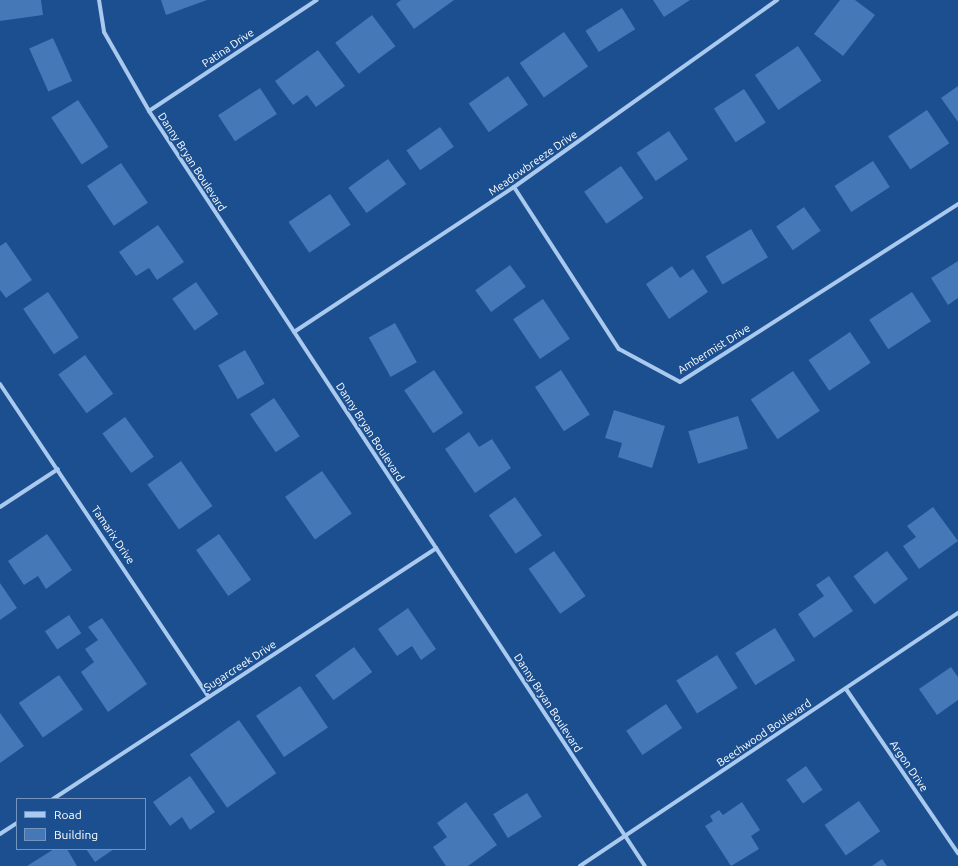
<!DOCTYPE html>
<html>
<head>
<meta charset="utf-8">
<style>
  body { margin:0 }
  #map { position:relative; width:958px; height:866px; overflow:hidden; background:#1b4f8f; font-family:Ubuntu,sans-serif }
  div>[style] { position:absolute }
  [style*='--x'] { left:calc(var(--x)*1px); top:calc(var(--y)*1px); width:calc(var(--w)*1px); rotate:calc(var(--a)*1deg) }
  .building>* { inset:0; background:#4478b7; transform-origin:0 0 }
  .street>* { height:4px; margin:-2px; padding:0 2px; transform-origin:2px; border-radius:2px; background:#a9c9ee }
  span { translate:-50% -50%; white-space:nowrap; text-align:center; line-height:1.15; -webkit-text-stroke:3px #1b4f8f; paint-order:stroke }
  .street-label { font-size:11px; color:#fff }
  .legend { position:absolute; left:16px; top:798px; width:130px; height:52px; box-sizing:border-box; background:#1b4f8f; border:1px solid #7695bc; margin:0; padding:5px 7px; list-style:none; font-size:12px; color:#fff }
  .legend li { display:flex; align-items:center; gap:8px; height:20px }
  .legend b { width:20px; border:1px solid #7695bc }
</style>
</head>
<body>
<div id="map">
  <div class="building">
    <i style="clip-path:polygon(0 0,41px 0,43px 15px,0 21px)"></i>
    <i style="clip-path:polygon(161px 0,207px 0,166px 15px)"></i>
    <i style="clip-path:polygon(401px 0,454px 0,414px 29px,396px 4px)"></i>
    <i style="clip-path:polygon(653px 0,690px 0,664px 17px)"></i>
    <i style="clip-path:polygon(840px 0,855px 0,875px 15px,843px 56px,814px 34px)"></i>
    <i style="left:622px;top:8px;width:25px;height:43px;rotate:58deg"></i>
    <i style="left:372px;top:15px;width:39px;height:46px;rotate:53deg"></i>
    <i style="left:564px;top:32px;width:42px;height:54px;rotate:55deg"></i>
    <i style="left:53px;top:38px;width:47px;height:26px;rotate:66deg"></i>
    <i style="left:798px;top:46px;width:42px;height:52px;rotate:56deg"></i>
    <i style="clip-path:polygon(318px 50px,345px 86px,316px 107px,307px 95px,293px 105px,275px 81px)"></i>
    <i style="left:508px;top:76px;width:35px;height:48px;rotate:55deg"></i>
    <i style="clip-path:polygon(958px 86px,958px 122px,941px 98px)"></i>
    <i style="left:260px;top:88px;width:31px;height:50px;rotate:57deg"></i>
    <i style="left:744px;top:89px;width:40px;height:36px;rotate:57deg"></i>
    <i style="left:78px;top:100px;width:56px;height:32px;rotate:57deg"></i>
    <i style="left:927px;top:110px;width:40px;height:47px;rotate:56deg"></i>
    <i style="left:440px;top:127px;width:24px;height:41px;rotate:55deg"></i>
    <i style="left:669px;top:131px;width:34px;height:39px;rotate:56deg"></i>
    <i style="left:388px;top:159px;width:31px;height:49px;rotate:54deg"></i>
    <i style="left:873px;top:161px;width:31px;height:46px;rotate:57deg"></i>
    <i style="left:121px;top:163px;width:48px;height:41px;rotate:56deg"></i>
    <i style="left:621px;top:166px;width:39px;height:45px;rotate:55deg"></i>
    <i style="left:330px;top:194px;width:37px;height:50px;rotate:56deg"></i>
    <i style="left:804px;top:207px;width:29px;height:34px;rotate:55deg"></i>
    <i style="clip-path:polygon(158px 225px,184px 262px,157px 280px,149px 268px,136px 276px,119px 252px)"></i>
    <i style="left:751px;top:229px;width:33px;height:53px;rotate:59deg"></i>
    <i style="clip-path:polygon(6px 242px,32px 280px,6px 298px,0 290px,0 246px)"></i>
    <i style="clip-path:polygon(958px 261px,958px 298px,948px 305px,931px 278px)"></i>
    <i style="left:510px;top:265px;width:27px;height:43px;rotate:54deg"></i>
    <i style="clip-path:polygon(672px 266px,680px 278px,693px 269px,708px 292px,669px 319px,646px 284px)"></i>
    <i style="left:196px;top:282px;width:39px;height:29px;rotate:55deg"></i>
    <i style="left:48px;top:292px;width:55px;height:30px;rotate:56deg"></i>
    <i style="left:912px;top:292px;width:35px;height:51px;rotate:57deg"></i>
    <i style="left:543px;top:299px;width:48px;height:36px;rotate:56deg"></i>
    <i style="left:395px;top:323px;width:45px;height:30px;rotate:61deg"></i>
    <i style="left:850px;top:332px;width:37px;height:50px;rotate:56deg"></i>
    <i style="left:245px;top:350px;width:39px;height:31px;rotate:60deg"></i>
    <i style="left:85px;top:355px;width:48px;height:33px;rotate:54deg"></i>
    <i style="left:434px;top:370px;width:52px;height:36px;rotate:56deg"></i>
    <i style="left:561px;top:370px;width:53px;height:31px;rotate:57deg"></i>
    <i style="left:793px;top:371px;width:48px;height:51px;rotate:56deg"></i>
    <i style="left:274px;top:398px;width:46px;height:29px;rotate:56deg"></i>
    <i style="clip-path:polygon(614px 410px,665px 426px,652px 468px,618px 457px,622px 443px,605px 438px)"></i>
    <i style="left:738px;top:416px;width:34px;height:52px;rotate:73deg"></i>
    <i style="left:125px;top:417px;width:49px;height:28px;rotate:54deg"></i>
    <i style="clip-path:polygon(469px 432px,479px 447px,492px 439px,511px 468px,475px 493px,445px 449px)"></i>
    <i style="left:181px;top:461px;width:55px;height:41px;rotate:55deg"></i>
    <i style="left:322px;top:471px;width:52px;height:45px;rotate:55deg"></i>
    <i style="left:515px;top:497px;width:47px;height:32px;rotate:55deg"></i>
    <i style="clip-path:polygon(933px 507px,958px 541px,919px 569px,903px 546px,916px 537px,907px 526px)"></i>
    <i style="clip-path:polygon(47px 534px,72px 570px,46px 589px,38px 576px,24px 585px,8px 561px)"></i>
    <i style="left:219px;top:534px;width:56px;height:28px;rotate:55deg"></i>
    <i style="left:554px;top:551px;width:55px;height:31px;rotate:55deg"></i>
    <i style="left:887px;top:551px;width:35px;height:42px;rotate:53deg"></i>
    <i style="clip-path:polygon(829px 576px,853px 611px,814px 638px,798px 614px,824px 596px,816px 585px)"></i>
    <i style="clip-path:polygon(0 583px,17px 608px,0 620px)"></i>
    <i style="clip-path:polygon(408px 608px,436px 649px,421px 660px,412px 646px,397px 656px,378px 629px)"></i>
    <i style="left:69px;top:615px;width:22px;height:29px;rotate:56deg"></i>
    <i style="clip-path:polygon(102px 618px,147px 684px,108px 712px,81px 672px,94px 662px,85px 649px,98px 640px,88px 627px)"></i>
    <i style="left:775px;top:628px;width:38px;height:47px;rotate:58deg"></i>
    <i style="left:354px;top:647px;width:31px;height:48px;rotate:54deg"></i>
    <i style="left:717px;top:655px;width:39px;height:48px;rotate:58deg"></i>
    <i style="clip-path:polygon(951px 667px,958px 677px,958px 700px,937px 715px,919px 689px)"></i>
    <i style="left:59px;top:675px;width:42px;height:49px;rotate:55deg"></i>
    <i style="left:300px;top:686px;width:50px;height:53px;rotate:56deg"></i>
    <i style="left:666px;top:704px;width:29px;height:48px;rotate:56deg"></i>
    <i style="clip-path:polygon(0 713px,24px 746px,0 763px)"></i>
    <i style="left:239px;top:720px;width:65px;height:60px;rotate:55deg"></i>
    <i style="left:806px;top:766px;width:29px;height:24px;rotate:55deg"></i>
    <i style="clip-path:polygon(190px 776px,215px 812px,190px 830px,182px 817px,170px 826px,153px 802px)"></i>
    <i style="left:527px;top:793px;width:28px;height:40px;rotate:58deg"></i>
    <i style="left:859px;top:801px;width:37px;height:42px;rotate:55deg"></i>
    <i style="clip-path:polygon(466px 802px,497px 845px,468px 866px,446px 866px,433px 847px,447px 837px,437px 823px)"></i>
    <i style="clip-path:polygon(742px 802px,760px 830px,751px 836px,759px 849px,731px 866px,705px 826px,713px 821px,710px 816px,719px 810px,723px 815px)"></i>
    <i style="clip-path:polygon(54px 849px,67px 849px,77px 866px,27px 866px)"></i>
    <i style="clip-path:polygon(86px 849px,114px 849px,95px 862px)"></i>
    <i style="clip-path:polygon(882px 859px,887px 866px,872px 866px)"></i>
  </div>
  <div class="street">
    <i style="--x:99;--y:0;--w:32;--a:81"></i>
    <i style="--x:104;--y:32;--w:91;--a:60.3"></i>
    <i style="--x:149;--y:111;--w:903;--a:56.7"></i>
    <i style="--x:149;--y:111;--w:201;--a:-33.5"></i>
    <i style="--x:514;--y:187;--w:193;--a:57.1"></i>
    <i style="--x:619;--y:349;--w:69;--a:28.4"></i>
    <i style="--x:680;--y:382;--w:330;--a:-32.6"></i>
    <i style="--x:294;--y:332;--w:263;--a:-33.4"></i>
    <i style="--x:514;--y:187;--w:323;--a:-35.4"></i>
    <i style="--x:0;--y:384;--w:376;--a:56.3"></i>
    <i style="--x:0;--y:507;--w:69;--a:-33.2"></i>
    <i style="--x:846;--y:689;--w:199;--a:55.7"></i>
    <i style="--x:53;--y:799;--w:458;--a:-33.2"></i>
    <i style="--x:0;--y:834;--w:20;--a:-33"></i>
    <i style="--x:580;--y:866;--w:455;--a:-33.8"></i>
  </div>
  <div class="street-label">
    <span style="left:228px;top:48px;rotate:-34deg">Patina Drive</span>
    <span style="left:192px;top:162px;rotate:57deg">Danny Bryan Boulevard</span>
    <span style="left:533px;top:163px;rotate:-35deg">Meadowbreeze Drive</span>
    <span style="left:714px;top:349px;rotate:-32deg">Ambermist Drive</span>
    <span style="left:370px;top:432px;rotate:57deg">Danny Bryan Boulevard</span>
    <span style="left:113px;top:535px;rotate:56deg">Tamarix Drive</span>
    <span style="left:240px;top:666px;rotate:-33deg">Sugarcreek Drive</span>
    <span style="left:548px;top:703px;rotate:57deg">Danny Bryan Boulevard</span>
    <span style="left:764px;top:733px;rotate:-34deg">Beechwood Boulevard</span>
    <span style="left:909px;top:766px;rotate:56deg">Argon Drive</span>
  </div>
  <ul class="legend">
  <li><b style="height:5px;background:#a9c9ee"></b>Road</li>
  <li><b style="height:11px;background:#4478b7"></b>Building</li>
  </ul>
</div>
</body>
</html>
